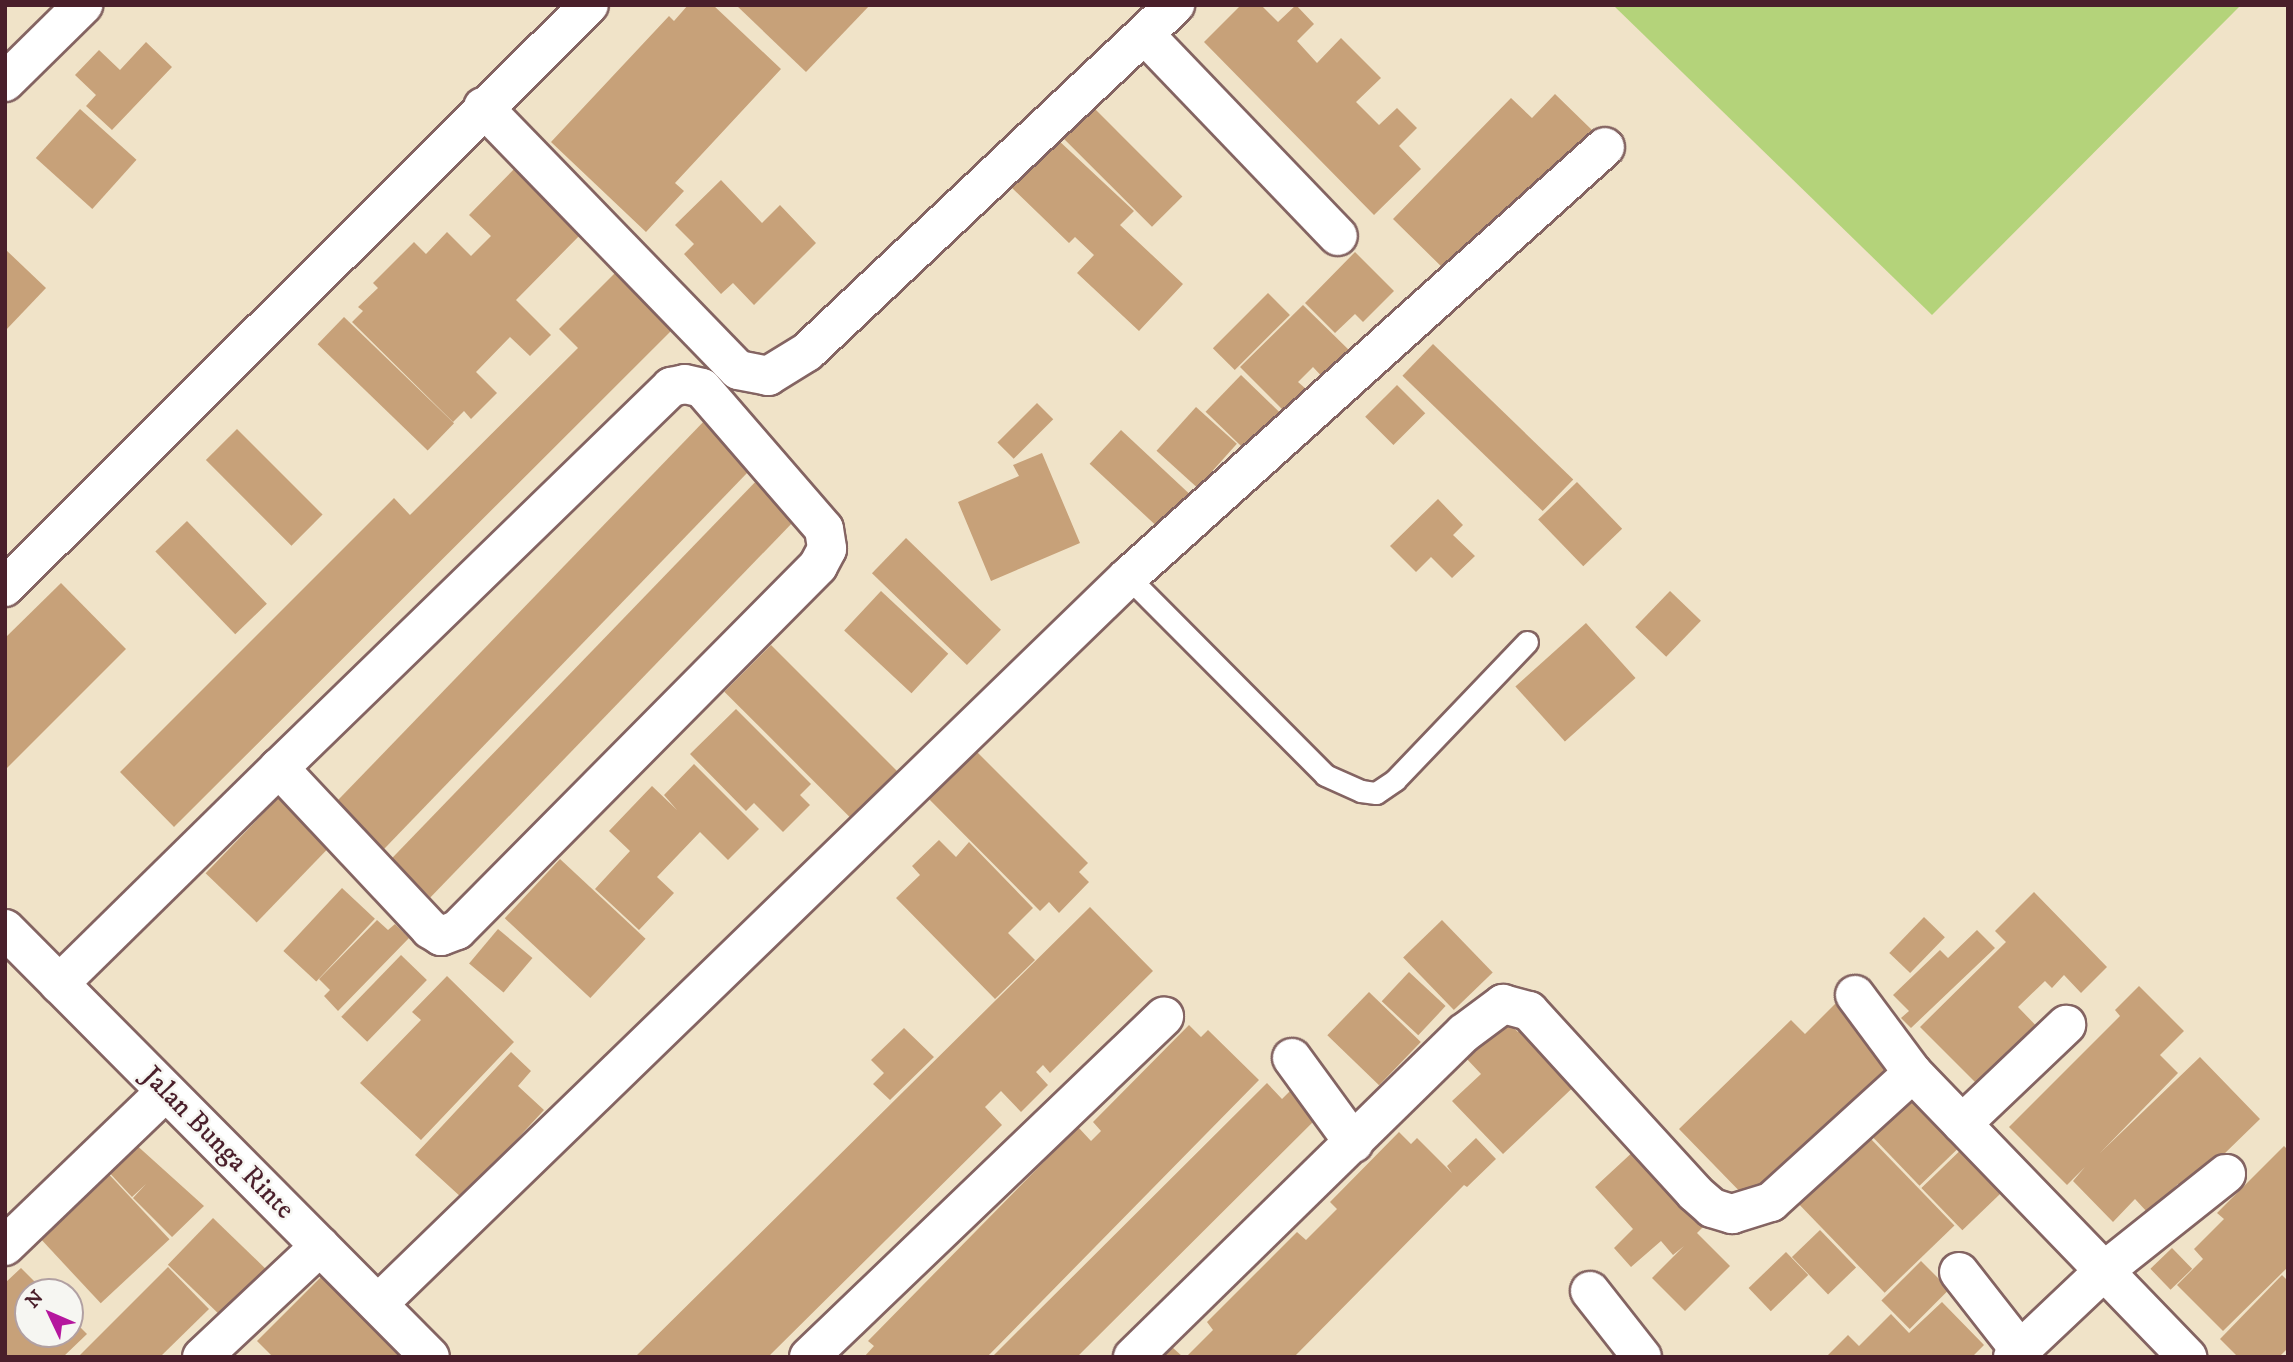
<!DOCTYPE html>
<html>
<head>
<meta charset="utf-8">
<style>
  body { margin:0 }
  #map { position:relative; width:2293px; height:1362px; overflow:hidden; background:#f0e3c8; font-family:"IM FELL DW Pica",serif }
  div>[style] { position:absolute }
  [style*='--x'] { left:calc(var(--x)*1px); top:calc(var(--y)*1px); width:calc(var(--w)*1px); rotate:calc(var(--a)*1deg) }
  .green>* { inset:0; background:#b4d37a }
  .building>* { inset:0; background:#c7a179; transform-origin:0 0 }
  .roads { filter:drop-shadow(2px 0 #846462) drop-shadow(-2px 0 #846462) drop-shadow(0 2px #846462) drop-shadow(0 -2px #846462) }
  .service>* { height:21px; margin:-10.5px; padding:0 10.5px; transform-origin:10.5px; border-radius:10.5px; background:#fff }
  .minor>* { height:38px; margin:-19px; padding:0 19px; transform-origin:19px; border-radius:19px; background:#fff }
  .tertiary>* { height:38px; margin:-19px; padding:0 19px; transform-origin:19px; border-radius:19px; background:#fff }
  span { translate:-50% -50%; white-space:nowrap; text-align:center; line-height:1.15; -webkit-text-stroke:5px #f6f6f2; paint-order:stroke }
  .street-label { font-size:28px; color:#4a1f2b }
  .frame { position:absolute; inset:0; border:7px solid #4a1f2b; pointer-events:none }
  .north { position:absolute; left:14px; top:1278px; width:70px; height:70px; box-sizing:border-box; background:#f6f6f2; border:2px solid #b1a0a2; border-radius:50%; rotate:314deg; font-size:19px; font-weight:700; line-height:28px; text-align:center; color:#4a1f2b }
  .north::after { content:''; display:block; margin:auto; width:24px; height:32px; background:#b5179e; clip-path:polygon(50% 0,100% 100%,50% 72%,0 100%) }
</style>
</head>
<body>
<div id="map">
  <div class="green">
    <i style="clip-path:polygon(1613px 5px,2241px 5px,1932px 315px)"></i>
  </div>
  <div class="building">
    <i style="clip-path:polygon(688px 5px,713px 5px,781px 69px,675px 183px,684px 191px,646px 232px,551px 142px,669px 16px,674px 21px)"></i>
    <i style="clip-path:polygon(736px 5px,870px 5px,806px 72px)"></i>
    <i style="clip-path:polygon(1241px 5px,1261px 5px,1278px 22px,1296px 5px,1314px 24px,1297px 41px,1317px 63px,1341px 38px,1381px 78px,1356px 102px,1379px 125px,1397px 108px,1417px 128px,1399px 146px,1421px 169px,1374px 215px,1204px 42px)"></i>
    <i style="clip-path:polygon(146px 42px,172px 67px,112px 130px,86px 106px,96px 95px,75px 75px,99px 50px,120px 70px)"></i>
    <i style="clip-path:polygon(1555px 94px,1593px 131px,1449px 274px,1393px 219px,1511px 98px,1532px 118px)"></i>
    <i style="left:1094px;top:108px;width:125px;height:43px;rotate:45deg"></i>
    <i style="left:80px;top:109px;width:76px;height:66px;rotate:42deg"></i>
    <i style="clip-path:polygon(1057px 139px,1134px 211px,1120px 225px,1183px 284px,1139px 331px,1077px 273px,1094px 255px,1075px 237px,1069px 243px,1011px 187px)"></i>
    <i style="clip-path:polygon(517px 166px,583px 232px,516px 300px,551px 335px,530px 356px,510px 337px,476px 372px,497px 393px,471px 419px,464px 411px,453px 422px,352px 322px,363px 311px,358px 307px,378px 288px,373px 283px,414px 242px,426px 254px,447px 232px,471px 256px,491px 236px,469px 215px)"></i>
    <i style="clip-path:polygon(721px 180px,762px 223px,780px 205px,816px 243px,754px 305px,733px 283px,721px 294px,684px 254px,694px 244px,675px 225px)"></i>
    <i style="clip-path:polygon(5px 249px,46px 288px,5px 331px)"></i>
    <i style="clip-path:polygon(1355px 252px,1394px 291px,1363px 322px,1355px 314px,1335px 333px,1305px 303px)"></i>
    <i style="clip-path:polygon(617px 271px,674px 328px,174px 827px,120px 772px,394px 498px,410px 515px,578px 348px,559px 329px)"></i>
    <i style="left:1268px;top:293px;width:31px;height:78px;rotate:45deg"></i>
    <i style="clip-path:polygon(1303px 305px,1353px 354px,1326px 381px,1313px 367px,1298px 382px,1306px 389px,1284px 411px,1240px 367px)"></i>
    <i style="left:344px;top:317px;width:153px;height:38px;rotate:44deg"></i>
    <i style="left:1433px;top:344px;width:195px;height:44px;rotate:44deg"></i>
    <i style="left:1241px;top:375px;width:58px;height:51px;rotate:44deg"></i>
    <i style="left:1397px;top:385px;width:40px;height:45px;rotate:45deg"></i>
    <i style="left:1037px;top:403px;width:23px;height:56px;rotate:45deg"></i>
    <i style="left:1196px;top:407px;width:55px;height:59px;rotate:42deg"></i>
    <i style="left:708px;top:417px;width:67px;height:543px;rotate:44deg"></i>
    <i style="left:237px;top:429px;width:121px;height:44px;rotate:45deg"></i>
    <i style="left:1121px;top:430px;width:93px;height:46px;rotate:43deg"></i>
    <i style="clip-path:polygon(1042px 453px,1080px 543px,991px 581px,958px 502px,1019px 476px,1013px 465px)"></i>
    <i style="left:761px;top:476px;width:55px;height:533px;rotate:44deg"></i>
    <i style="left:1577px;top:482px;width:65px;height:54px;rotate:46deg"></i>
    <i style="clip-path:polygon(1438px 499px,1463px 525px,1453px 535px,1475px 556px,1452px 578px,1431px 557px,1416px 572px,1390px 546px)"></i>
    <i style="left:187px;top:521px;width:115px;height:44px;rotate:46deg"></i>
    <i style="left:906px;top:538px;width:132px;height:49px;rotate:44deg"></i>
    <i style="clip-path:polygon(61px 583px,126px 649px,5px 770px,5px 638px)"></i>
    <i style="left:881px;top:591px;width:92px;height:54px;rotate:43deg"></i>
    <i style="left:1670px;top:591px;width:43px;height:50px;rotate:44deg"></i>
    <i style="left:1586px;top:623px;width:74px;height:95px;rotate:48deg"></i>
    <i style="left:771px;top:645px;width:180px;height:66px;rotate:45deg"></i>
    <i style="clip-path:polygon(736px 709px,811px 784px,800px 795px,810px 805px,783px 832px,754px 803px,746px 811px,690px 754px)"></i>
    <i style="clip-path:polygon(971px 746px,1088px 863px,1079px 872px,1089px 882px,1059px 913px,1049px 902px,1040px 911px,924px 794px)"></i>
    <i style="clip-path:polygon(694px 764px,759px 829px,728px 860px,700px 832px,657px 877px,674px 893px,639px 930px,595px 889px,630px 851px,609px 831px,652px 786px,677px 810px,664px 795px)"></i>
    <i style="left:282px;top:794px;width:71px;height:110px;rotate:44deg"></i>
    <i style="clip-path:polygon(939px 840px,956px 857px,969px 842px,1033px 908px,1008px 933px,1035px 960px,995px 999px,896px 898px,920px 875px,912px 866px)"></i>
    <i style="left:560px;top:859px;width:117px;height:81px;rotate:43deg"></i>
    <i style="left:342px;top:888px;width:45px;height:86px;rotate:43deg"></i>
    <i style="clip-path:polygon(2034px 892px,2107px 967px,2081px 993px,2064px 975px,2052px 988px,2045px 981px,2018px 1007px,2046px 1036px,1987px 1094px,1920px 1027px,2006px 942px,1995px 931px)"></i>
    <i style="clip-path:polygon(1090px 907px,1153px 971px,1050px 1073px,1043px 1065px,1036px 1072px,1048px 1085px,1021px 1112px,1001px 1091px,985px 1107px,1002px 1125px,768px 1357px,635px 1357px)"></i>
    <i style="left:1924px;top:917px;width:29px;height:50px;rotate:44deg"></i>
    <i style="clip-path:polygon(377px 920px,388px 930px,395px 924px,409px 938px,338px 1011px,324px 996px,330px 990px,319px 979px)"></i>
    <i style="left:1442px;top:920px;width:73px;height:54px;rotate:46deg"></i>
    <i style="left:498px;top:929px;width:45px;height:45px;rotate:40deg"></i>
    <i style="clip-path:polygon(1977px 930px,1995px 948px,1911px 1028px,1901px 1018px,1909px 1011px,1893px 995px,1940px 950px,1948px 958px)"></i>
    <i style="left:401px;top:955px;width:36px;height:86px;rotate:44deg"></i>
    <i style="left:1409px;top:972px;width:50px;height:40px;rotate:43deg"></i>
    <i style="clip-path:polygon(447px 976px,514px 1042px,421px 1140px,360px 1083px,421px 1020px,412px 1012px)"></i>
    <i style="clip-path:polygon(2139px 986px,2184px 1031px,2160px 1055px,2178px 1073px,2100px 1153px,2200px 1057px,2260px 1119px,2185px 1192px,2178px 1184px,2148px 1213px,2135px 1199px,2113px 1222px,2073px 1181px,2085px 1167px,2067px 1185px,2009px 1127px,2120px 1016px,2115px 1010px)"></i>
    <i style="left:1369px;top:992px;width:72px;height:60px;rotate:44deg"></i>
    <i style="clip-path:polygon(1840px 999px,1897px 1059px,1750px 1202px,1679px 1129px,1791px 1020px,1805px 1034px)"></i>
    <i style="clip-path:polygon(1505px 1019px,1518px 1032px,1529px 1021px,1584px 1077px,1503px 1154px,1452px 1101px,1481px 1074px,1465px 1057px)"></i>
    <i style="clip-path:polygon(1189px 1025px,1201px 1037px,1208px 1030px,1259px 1080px,987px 1357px,864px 1357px,874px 1346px,868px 1341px,1078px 1127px,1091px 1141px,1101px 1131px,1093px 1122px)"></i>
    <i style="clip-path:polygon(904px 1028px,934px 1057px,890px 1100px,873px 1084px,884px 1073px,871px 1060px)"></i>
    <i style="clip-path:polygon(511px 1052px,531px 1071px,518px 1086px,544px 1110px,462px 1198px,415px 1155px)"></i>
    <i style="clip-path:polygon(1267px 1083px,1282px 1099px,1297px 1084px,1324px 1111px,1077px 1357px,992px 1357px)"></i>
    <i style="left:1917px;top:1088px;width:72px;height:66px;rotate:46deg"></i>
    <i style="clip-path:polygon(1399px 1132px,1411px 1144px,1417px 1138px,1452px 1173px,1447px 1166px,1476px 1138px,1496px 1159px,1467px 1187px,1464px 1185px,1294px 1357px,1186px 1357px,1213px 1330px,1207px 1322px,1297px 1232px,1306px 1240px,1337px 1209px,1330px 1202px)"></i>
    <i style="left:1869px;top:1137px;width:123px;height:97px;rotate:46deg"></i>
    <i style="left:1971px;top:1140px;width:59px;height:69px;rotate:46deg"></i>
    <i style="clip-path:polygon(133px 1142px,204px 1206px,172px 1237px,133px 1198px,146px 1184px,132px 1197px,105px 1168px)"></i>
    <i style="clip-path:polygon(2284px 1146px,2288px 1150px,2288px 1267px,2223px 1331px,2177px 1285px,2203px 1259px,2194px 1249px,2224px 1219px,2217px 1213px)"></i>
    <i style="clip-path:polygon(1636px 1149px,1705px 1225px,1697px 1233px,1730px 1266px,1685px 1311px,1652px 1278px,1684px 1246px,1673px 1255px,1661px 1241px,1631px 1267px,1614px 1248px,1633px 1229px,1595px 1187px)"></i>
    <i style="left:104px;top:1169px;width:96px;height:94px;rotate:47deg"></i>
    <i style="left:213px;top:1218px;width:81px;height:65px;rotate:44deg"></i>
    <i style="left:1820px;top:1230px;width:52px;height:39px;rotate:46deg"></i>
    <i style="left:2172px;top:1248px;width:29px;height:30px;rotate:46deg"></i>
    <i style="left:1786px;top:1252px;width:32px;height:52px;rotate:46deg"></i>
    <i style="left:1921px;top:1261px;width:40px;height:56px;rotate:45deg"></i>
    <i style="clip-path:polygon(168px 1267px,209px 1309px,160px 1357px,78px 1357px)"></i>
    <i style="clip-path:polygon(21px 1268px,45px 1292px,28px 1292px,28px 1334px,70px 1334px,70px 1317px,87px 1334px,63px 1357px,5px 1357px,5px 1283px)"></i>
    <i style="clip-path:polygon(2282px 1275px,2288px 1281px,2288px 1348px,2279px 1357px,2238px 1357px,2220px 1339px)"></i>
    <i style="clip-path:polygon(321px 1277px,377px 1333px,402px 1357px,273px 1357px,257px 1341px)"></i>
    <i style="clip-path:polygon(1942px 1302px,1984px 1345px,1972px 1357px,1826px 1357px,1848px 1335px,1859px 1346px,1891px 1314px,1909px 1333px)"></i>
    <i style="clip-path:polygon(1172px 1347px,1183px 1357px,1162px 1357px)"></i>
  </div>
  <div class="roads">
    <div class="service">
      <i style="--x:1128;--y:577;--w:279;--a:45.1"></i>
      <i style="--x:1325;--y:775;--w:39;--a:24"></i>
      <i style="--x:1361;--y:791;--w:15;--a:8"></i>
      <i style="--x:1376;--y:793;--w:23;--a:-34"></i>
      <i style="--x:1395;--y:780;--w:191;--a:-46.3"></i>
    </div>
    <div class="minor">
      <i style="--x:1146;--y:36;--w:277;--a:46.2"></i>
      <i style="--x:5;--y:82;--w:110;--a:-44.6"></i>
      <i style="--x:483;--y:107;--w:366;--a:45.9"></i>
      <i style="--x:738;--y:370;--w:31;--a:11"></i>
      <i style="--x:768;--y:376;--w:46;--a:-31.6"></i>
      <i style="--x:807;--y:352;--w:506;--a:-43.32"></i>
      <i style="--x:5;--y:587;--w:824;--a:-44.9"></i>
      <i style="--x:59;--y:984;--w:308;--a:-44.5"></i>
      <i style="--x:279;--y:768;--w:547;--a:-44.18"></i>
      <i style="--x:671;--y:387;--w:14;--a:-12"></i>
      <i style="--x:685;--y:384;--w:17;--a:13"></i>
      <i style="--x:702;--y:388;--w:186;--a:49.1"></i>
      <i style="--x:824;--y:529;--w:20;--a:81"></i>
      <i style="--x:827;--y:549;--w:19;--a:118"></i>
      <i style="--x:818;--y:566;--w:513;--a:134.76"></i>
      <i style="--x:457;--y:930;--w:17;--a:159"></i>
      <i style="--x:441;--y:936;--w:13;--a:-148"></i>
      <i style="--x:430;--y:929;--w:221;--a:-133.2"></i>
      <i style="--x:1855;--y:995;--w:97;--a:53.4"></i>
      <i style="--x:1913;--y:1073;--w:395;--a:46"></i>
      <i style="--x:1292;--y:1058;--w:105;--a:53.9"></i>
      <i style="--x:1962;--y:1124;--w:144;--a:-43.6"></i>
      <i style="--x:5;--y:1246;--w:223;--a:-43.9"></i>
      <i style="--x:1959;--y:1272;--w:99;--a:52"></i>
      <i style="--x:1590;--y:1291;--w:84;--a:51.8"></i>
      <i style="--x:378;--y:1304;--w:1045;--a:-44.11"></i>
      <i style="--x:1128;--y:577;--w:642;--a:-42.03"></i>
      <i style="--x:202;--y:1357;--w:162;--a:-43.2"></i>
      <i style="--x:809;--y:1357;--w:492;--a:-43.8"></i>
      <i style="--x:1133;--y:1357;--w:463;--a:-44.4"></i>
      <i style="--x:1464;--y:1033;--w:49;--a:-36.6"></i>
      <i style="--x:1503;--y:1004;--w:27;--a:15"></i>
      <i style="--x:1529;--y:1011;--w:246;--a:47.6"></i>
      <i style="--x:1695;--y:1193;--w:23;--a:41"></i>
      <i style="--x:1712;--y:1208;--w:21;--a:17"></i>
      <i style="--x:1732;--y:1214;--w:41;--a:-17.1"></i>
      <i style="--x:1771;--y:1202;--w:192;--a:-42.3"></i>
      <i style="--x:2013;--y:1357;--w:125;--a:-43.4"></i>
      <i style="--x:2104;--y:1271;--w:156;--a:-38.5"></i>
    </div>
    <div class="tertiary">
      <i style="--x:5;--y:929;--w:603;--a:45.2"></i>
    </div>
  </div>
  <div class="street-label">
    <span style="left:218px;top:1143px;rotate:45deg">Jalan Bunga Rinte</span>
  </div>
  <div class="frame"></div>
  <div class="north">N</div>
</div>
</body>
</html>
